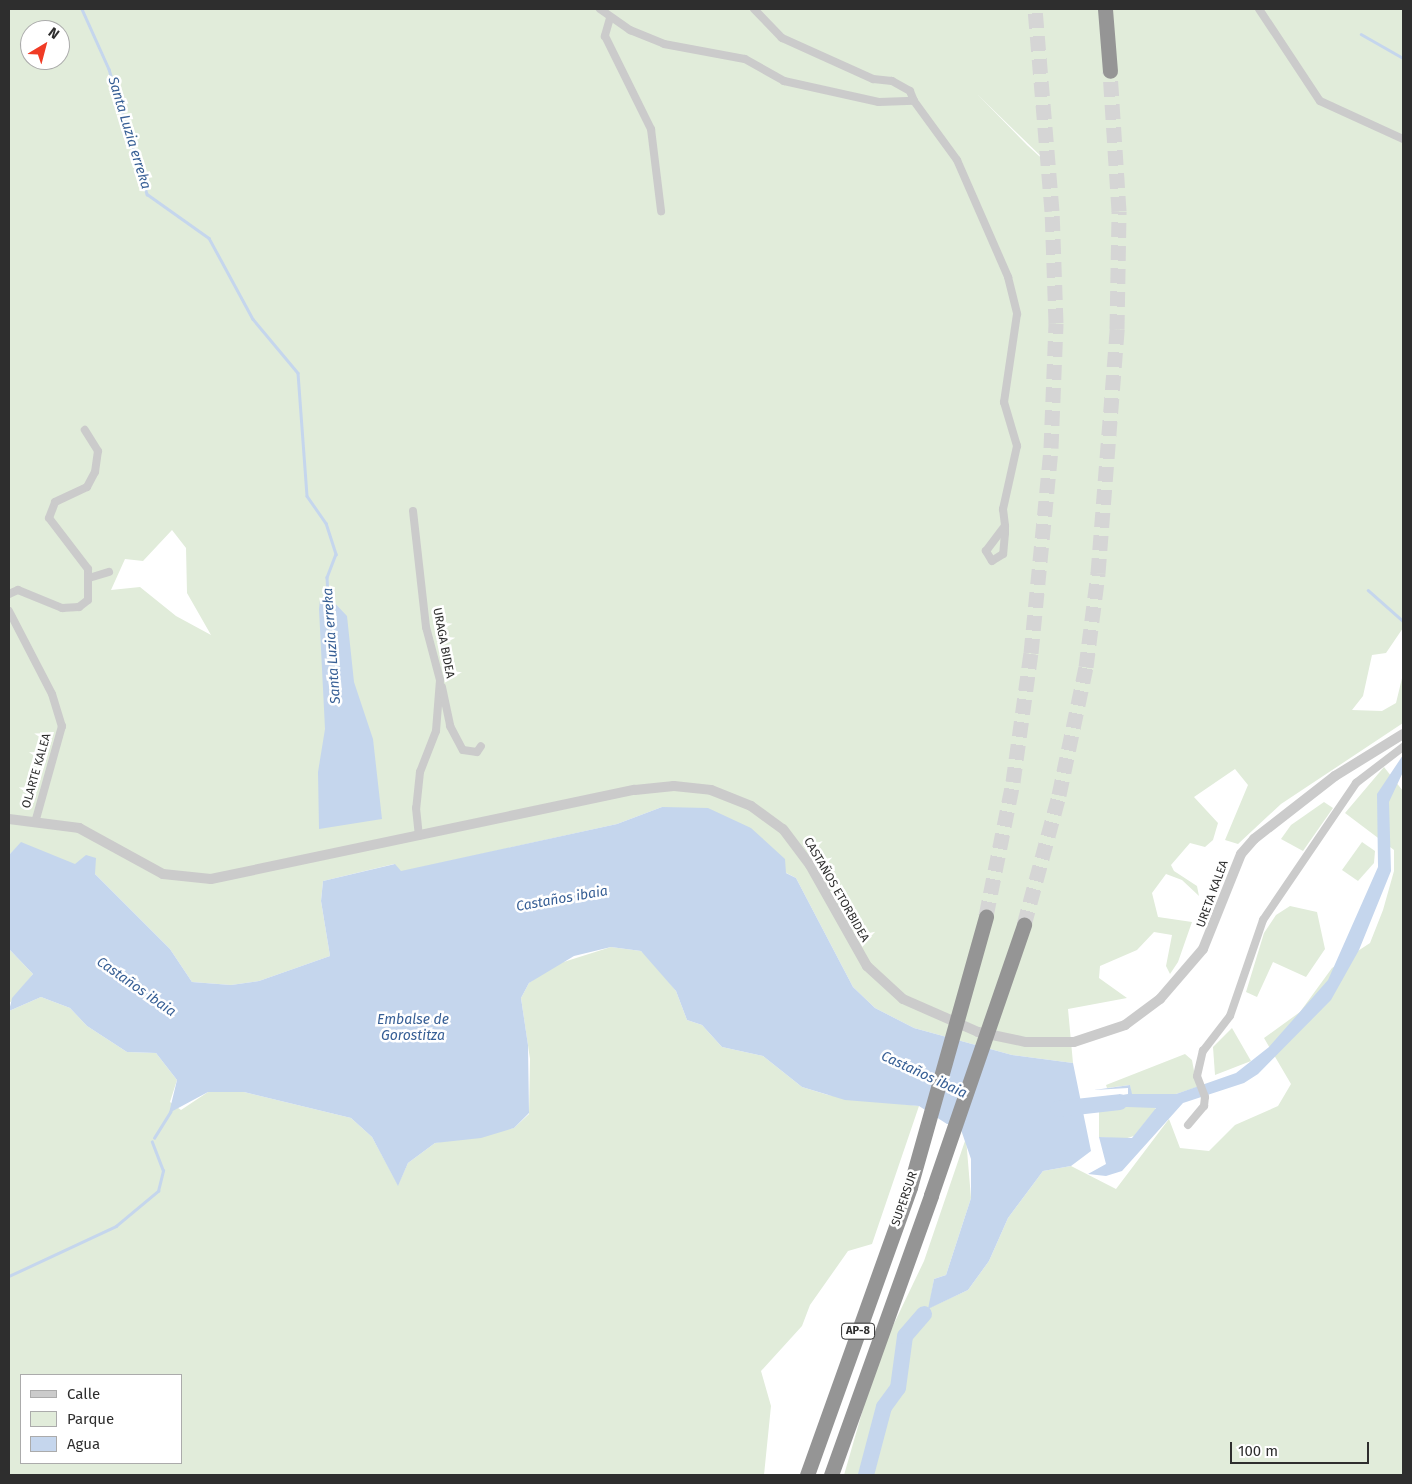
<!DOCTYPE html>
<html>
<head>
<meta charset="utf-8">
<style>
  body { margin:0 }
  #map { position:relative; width:1412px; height:1484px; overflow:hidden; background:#fff; font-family:"Fira Sans",sans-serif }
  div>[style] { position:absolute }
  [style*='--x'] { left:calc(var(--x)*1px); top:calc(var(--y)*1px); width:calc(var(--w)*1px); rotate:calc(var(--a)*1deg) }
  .green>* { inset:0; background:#e1ecda }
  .water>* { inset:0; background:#c5d6ed }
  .stream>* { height:2.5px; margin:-1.25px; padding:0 1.25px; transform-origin:1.25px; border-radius:1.25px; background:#c5d6ed }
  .river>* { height:16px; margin:-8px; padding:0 8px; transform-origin:8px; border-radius:8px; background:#c5d6ed }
  .motorway-tunnel>* { height:15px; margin-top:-7.5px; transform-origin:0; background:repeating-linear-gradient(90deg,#d5d5d5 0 15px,transparent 0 23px) }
  .minor>* { height:8px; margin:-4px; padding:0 4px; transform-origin:4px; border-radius:4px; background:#cbcbcb }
  .tertiary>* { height:10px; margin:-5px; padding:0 5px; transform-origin:5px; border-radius:5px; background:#cbcbcb }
  .motorway>* { height:15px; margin:-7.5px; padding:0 7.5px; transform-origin:7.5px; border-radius:7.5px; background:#959595 }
  .motorway-bridge>* { height:15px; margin:-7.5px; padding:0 7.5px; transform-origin:7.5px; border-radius:7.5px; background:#959595 }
  span { translate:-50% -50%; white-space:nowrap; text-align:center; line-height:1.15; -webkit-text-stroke:5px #fff; paint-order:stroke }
  .shield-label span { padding:1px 4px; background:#fff; border:1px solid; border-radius:4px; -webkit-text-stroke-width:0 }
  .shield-label { font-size:11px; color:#2e2e2e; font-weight:700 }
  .street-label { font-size:12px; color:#2e2e2e }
  .water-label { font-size:14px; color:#375f95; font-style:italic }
  .frame { position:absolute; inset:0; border:10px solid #2e2e2e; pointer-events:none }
  .legend { position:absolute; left:20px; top:1374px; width:162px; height:90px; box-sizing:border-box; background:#fff; border:1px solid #ababab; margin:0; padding:6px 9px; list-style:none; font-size:15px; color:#2e2e2e }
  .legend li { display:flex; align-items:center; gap:10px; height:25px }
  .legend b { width:25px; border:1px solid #ababab }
  .north { position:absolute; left:20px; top:20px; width:50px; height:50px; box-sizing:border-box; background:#fff; border:1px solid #ababab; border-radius:50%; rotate:37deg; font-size:14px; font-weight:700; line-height:20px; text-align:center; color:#2e2e2e }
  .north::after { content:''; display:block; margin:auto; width:18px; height:22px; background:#f03b25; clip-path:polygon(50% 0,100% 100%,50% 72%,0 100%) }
  .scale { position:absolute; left:1230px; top:1442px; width:139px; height:22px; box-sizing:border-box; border:2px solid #2e2e2e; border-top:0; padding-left:6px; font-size:15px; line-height:18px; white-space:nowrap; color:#2e2e2e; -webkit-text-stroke:4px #fff; paint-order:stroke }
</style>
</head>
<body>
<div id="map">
  <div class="green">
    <i style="clip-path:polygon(evenodd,9px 9px,1403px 9px,1403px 628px,1386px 653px,1372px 655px,1363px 696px,1352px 710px,1382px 711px,1396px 703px,1403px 674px,1403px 723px,1281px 804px,1238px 844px,1225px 840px,1248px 785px,1235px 769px,1194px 797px,1218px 823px,1213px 840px,1205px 847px,1190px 843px,1171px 865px,1174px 871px,1197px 886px,1199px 896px,1182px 880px,1166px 874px,1152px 893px,1158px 917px,1192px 922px,1178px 962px,1170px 974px,1166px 966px,1172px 935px,1154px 932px,1137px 950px,1100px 966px,1099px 978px,1127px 998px,1068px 1009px,1073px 1063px,1012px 1055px,914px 1028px,875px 1008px,853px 987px,796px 878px,662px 807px,617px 824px,400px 872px,394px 864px,323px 881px,321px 901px,330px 956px,259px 981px,231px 985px,192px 982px,170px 949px,95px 874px,21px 843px,9px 855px,9px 9px,30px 30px,60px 30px,60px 60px,30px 60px,30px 30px,9px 9px,977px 94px,1050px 165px,1050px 166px,1027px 145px,977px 94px,9px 9px,172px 530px,186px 548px,187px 593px,211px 635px,176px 616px,140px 587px,111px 590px,125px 559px,143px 561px,172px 530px)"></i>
    <i style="clip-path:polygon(1384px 767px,1403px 791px,1403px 1475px,844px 1475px,878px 1357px,924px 1261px,966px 1138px,971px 1198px,946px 1275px,934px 1279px,929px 1308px,968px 1290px,989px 1261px,1008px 1218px,1043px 1171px,1071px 1166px,1116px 1189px,1169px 1119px,1180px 1148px,1209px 1151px,1235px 1125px,1278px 1106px,1291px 1084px,1264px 1038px,1300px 1012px,1332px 968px,1370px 943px,1383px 910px,1394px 871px,1394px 850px,1345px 813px)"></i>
    <i style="clip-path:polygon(1324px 802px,1333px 808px,1303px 851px,1281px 839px,1291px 825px)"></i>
    <i style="clip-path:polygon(1362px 842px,1375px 851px,1374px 863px,1358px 881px,1342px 870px)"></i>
    <i style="clip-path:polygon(1290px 906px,1317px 912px,1325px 949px,1306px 977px,1273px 962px,1257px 997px,1246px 992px,1264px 933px,1276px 915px)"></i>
    <i style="clip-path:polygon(evenodd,611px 947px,641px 951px,650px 958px,676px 991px,687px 1020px,702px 1025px,722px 1047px,763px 1056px,802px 1087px,828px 1095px,919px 1106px,872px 1244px,848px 1251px,810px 1305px,802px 1326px,761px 1371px,771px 1406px,764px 1475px,9px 1475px,9px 1011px,41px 997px,70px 1008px,87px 1026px,127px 1052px,156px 1053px,177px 1080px,170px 1102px,181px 1110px,208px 1092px,244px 1092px,351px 1118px,372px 1137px,398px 1185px,408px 1163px,435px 1143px,514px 1128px,529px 1114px,530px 1059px,521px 998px,529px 983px,554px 965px,611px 947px,21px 1375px,181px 1375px,181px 1463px,21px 1463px,21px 1375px)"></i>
    <i style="clip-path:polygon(9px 949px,33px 974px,9px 1004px)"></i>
    <i style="clip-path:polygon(1232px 1028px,1251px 1061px,1215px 1075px,1213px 1047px)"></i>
    <i style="clip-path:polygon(1185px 1054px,1192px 1060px,1197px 1087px,1176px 1094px,1131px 1094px,1130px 1085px,1107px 1088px,1106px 1085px)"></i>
    <i style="clip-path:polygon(1099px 1106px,1152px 1106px,1156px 1109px,1134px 1136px,1124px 1139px,1099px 1137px)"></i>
  </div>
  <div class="water">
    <i style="clip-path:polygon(327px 595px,347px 616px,354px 682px,373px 739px,382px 819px,319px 829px,318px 772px,325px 729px,319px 609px,320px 600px)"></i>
    <i style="clip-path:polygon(1403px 755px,1403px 772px,1389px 802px,1391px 871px,1359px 950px,1331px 1000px,1258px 1074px,1244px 1083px,1183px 1103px,1122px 1171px,1106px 1176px,1088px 1174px,1106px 1164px,1099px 1137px,1132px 1138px,1156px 1108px,1099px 1106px,1097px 1099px,1128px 1094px,1128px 1088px,1094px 1090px,1130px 1085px,1132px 1094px,1176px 1094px,1236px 1073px,1269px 1047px,1328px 980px,1378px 867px,1377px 794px)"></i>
    <i style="clip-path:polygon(662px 807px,708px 808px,751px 828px,785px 859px,786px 873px,796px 878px,853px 987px,875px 1008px,914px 1028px,1012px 1055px,1073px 1063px,1091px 1151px,1071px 1166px,1043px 1171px,1008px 1218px,989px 1261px,968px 1290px,928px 1309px,934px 1279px,946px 1275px,971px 1198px,971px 1159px,959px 1124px,947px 1124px,919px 1106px,845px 1100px,802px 1087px,763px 1056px,722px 1047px,702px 1025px,687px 1020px,676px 991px,641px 951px,611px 947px,574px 956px,529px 983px,521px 998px,528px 1045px,529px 1113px,514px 1128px,481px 1138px,435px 1143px,408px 1163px,398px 1186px,372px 1137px,351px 1118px,244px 1092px,208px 1092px,169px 1113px,177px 1080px,156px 1053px,127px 1052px,87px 1026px,70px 1008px,41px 997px,9px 1011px,12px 998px,33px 974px,9px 949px,9px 855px,21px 842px,75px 864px,86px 855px,96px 858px,95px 874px,170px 949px,192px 982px,231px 985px,259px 981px,330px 956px,321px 901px,323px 881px,395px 864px,401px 871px,617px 824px)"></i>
  </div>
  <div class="stream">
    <i style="--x:82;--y:9;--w:66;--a:65.8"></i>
    <i style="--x:109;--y:69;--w:131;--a:73.1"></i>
    <i style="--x:147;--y:194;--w:76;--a:35.4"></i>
    <i style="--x:209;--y:238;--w:92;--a:61.5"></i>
    <i style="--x:253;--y:319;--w:70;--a:50.2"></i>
    <i style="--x:298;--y:373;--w:123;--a:85.8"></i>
    <i style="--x:307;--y:496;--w:33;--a:55"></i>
    <i style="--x:326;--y:523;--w:33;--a:72"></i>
    <i style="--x:336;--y:554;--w:25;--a:111"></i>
    <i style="--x:327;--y:577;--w:19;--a:87"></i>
    <i style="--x:1361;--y:34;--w:48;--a:29.7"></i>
    <i style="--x:1368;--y:590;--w:47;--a:41.5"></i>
    <i style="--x:154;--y:1138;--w:31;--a:-58"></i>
    <i style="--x:9;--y:1276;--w:118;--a:-25"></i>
    <i style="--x:116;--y:1226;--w:55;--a:-39.8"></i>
    <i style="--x:158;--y:1191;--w:21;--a:-76"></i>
    <i style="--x:163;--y:1171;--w:31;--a:-111"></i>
  </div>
  <div class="river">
    <i style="--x:1058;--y:1109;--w:62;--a:-6.4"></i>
    <i style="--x:866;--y:1475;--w:70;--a:-75.2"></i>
    <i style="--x:884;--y:1407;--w:24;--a:-54"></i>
    <i style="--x:898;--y:1388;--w:52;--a:-82.3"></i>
    <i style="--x:905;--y:1336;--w:29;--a:-49"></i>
  </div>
  <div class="motorway-tunnel">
    <i style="--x:986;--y:916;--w:137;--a:-78.6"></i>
    <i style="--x:1013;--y:782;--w:130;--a:-82.1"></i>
    <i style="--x:1031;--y:653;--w:206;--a:-84.4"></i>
    <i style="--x:1051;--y:448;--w:125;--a:-87.7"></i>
    <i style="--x:1056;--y:323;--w:112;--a:-92"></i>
    <i style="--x:1052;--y:211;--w:203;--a:-94.8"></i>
    <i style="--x:1024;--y:925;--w:135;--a:-74.9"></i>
    <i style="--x:1059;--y:795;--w:131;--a:-78.1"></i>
    <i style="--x:1086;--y:667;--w:95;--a:-82.7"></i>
    <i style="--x:1098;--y:573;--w:245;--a:-85.5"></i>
    <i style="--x:1117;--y:329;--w:118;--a:-89"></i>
    <i style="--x:1119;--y:211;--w:140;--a:-93.7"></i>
  </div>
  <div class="minor">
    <i style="--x:600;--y:9;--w:37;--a:35"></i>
    <i style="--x:630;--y:30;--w:37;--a:22"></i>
    <i style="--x:664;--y:44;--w:82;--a:10.5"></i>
    <i style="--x:745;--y:59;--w:45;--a:29.4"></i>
    <i style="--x:784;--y:81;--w:97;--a:12.5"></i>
    <i style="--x:879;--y:102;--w:35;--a:-2"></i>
    <i style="--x:914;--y:101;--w:11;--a:-112"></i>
    <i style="--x:910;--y:91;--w:21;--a:-151"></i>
    <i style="--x:892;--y:81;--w:19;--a:-174"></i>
    <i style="--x:873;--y:79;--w:100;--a:-155.7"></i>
    <i style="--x:782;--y:38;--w:40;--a:-134"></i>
    <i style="--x:1259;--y:9;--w:110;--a:56.5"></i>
    <i style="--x:1320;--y:101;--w:91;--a:24.6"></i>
    <i style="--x:610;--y:18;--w:19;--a:106"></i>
    <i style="--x:605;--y:36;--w:104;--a:63.7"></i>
    <i style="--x:651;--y:129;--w:83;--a:83"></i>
    <i style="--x:914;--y:101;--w:73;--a:53.9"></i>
    <i style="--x:957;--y:160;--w:128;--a:66.4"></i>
    <i style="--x:1008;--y:277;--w:38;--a:76"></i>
    <i style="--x:1017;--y:314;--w:89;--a:98.4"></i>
    <i style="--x:1004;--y:402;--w:46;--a:73.5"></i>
    <i style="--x:1017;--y:446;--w:65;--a:102.5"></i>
    <i style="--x:1003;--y:509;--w:17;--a:83"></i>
    <i style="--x:1005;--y:526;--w:7;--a:90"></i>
    <i style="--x:1005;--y:533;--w:21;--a:95"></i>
    <i style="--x:1003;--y:554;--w:13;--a:148"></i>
    <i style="--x:992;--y:561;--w:12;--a:-121"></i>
    <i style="--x:986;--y:551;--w:31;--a:-53"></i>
    <i style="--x:413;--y:511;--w:117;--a:83.6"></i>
    <i style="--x:426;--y:627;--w:55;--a:75.2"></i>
    <i style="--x:440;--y:680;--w:51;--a:94.5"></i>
    <i style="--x:436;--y:731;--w:44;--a:111.3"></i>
    <i style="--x:420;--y:772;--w:36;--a:96"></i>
    <i style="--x:416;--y:808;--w:28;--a:84"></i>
    <i style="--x:89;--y:578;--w:21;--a:-17"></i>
    <i style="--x:9;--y:594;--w:10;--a:-24"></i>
    <i style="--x:18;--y:590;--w:48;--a:22.2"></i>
    <i style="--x:62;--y:608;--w:17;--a:-3"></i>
    <i style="--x:79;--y:607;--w:11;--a:-38"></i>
    <i style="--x:88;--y:600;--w:31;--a:-90"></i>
    <i style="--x:88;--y:569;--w:64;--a:-127.4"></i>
    <i style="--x:49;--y:518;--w:17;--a:-69"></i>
    <i style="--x:55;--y:502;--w:35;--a:-25"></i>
    <i style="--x:87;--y:487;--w:17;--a:-62"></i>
    <i style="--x:95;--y:472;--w:21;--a:-82"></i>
    <i style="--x:98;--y:451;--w:25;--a:-122"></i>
    <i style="--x:9;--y:611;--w:93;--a:62.6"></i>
    <i style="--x:52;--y:694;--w:34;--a:73"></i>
    <i style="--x:62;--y:726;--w:97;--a:105.6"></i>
    <i style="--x:442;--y:687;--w:40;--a:78"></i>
    <i style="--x:450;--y:726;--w:27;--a:62"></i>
    <i style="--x:463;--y:750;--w:14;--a:8"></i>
    <i style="--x:477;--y:752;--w:7;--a:-56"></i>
    <i style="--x:1188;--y:1125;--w:25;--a:-50"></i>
    <i style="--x:1204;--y:1106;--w:9;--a:-84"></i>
    <i style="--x:1205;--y:1097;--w:22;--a:-111"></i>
    <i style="--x:1197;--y:1076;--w:26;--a:-77"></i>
    <i style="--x:1203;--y:1051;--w:44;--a:-52.4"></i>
    <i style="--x:1230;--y:1016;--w:102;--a:-71"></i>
    <i style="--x:1263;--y:920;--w:166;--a:-55.8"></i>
    <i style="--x:1356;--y:783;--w:59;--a:-37.5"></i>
  </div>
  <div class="tertiary">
    <i style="--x:9;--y:819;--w:71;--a:7.3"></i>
    <i style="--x:79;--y:828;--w:96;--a:28.7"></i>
    <i style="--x:163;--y:874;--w:48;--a:5.9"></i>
    <i style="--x:211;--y:879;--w:433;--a:-11.9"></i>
    <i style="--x:635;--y:790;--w:39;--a:-6"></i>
    <i style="--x:674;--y:786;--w:37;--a:6"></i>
    <i style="--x:711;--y:790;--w:43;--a:21.8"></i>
    <i style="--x:751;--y:806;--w:39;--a:36"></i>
    <i style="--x:783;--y:829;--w:45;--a:53.1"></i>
    <i style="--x:810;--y:865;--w:116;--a:60.6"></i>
    <i style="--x:867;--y:966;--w:49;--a:42.5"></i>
    <i style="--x:903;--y:999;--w:82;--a:23.7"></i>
    <i style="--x:978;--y:1032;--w:49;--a:11.8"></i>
    <i style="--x:1026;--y:1042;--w:48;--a:0"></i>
    <i style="--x:1074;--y:1042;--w:54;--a:-18.4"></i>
    <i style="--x:1125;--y:1025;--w:44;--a:-36.6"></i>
    <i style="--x:1160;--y:999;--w:66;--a:-49.3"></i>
    <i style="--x:1203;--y:949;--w:102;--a:-68.2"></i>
    <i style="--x:1241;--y:854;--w:20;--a:-49"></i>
    <i style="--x:1254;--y:839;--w:103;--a:-37.9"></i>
    <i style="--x:1335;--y:776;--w:80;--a:-31.7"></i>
  </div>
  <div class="motorway">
    <i style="--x:1105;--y:9;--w:62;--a:85.4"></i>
    <i style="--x:807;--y:1475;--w:306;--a:-70.3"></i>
    <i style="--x:831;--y:1475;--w:297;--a:-70.3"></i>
  </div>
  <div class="motorway-bridge">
    <i style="--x:910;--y:1187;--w:281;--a:-74.3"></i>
    <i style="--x:931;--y:1195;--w:286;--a:-71"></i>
  </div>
  <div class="shield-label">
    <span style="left:858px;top:1331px">AP-8</span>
  </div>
  <div class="street-label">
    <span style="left:443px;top:643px;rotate:79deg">URAGA BIDEA</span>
    <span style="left:37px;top:771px;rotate:-74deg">OLARTE KALEA</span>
    <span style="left:836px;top:890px;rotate:60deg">CASTAÑOS ETORBIDEA</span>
    <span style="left:1213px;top:894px;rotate:-70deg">URETA KALEA</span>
    <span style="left:905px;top:1199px;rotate:-71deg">SUPERSUR</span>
  </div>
  <div class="water-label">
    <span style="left:129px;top:133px;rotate:73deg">Santa Luzia erreka</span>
    <span style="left:332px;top:646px;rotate:-94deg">Santa Luzia erreka</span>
    <span style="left:562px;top:899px;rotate:-10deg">Castaños ibaia</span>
    <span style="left:136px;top:987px;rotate:35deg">Castaños ibaia</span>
    <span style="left:413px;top:1028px">Embalse de<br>Gorostitza</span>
    <span style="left:924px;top:1075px;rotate:25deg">Castaños ibaia</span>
  </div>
  <div class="frame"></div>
  <ul class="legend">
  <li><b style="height:6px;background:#cbcbcb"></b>Calle</li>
  <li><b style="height:14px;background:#e1ecda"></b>Parque</li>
  <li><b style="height:14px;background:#c5d6ed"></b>Agua</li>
  </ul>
  <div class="north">N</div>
  <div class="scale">100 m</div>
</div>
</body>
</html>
